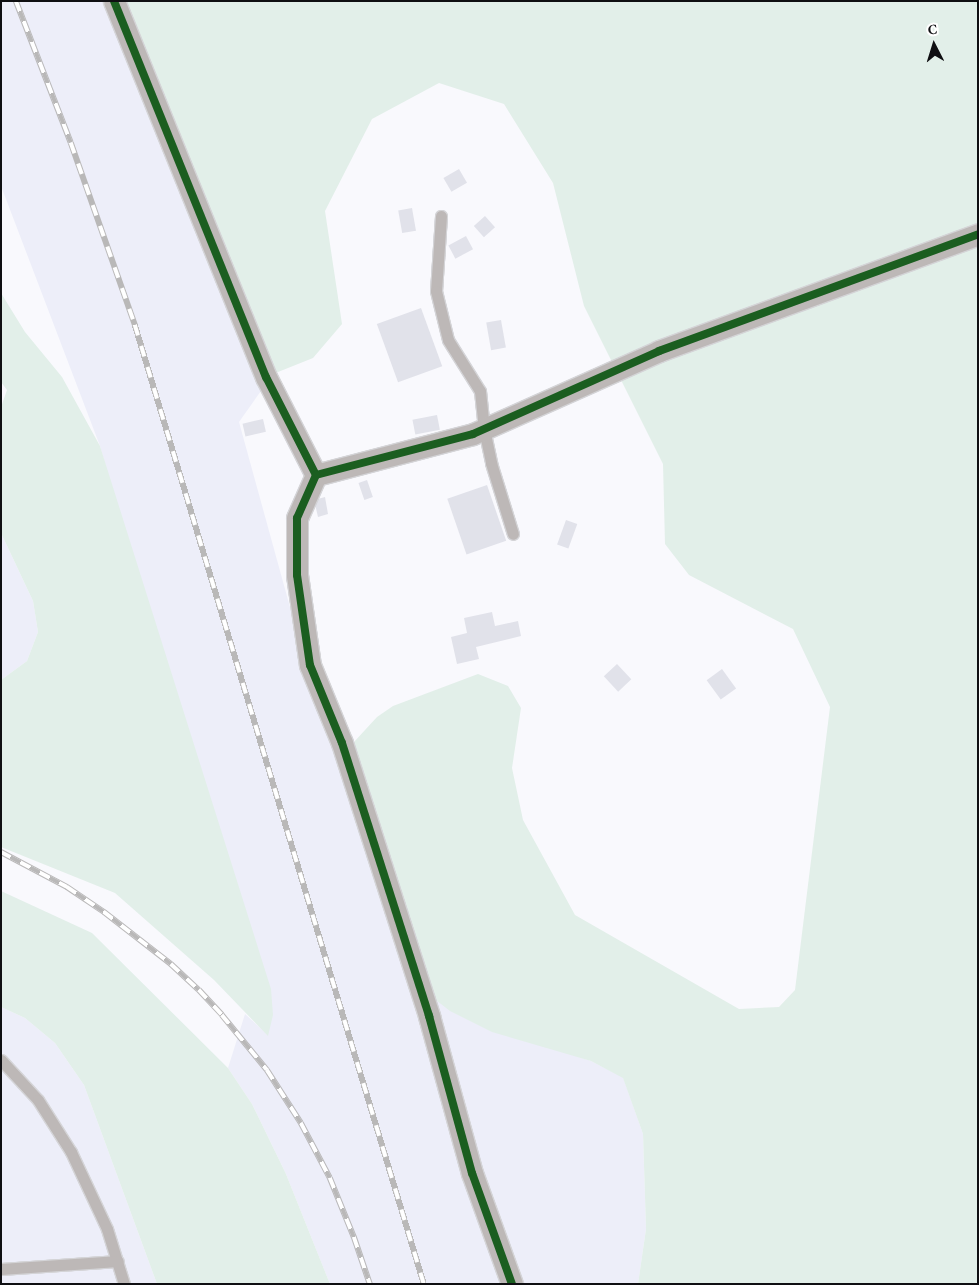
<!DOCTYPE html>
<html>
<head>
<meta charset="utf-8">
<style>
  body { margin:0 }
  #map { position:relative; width:979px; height:1285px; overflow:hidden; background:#f9f9fd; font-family:Spectral,serif }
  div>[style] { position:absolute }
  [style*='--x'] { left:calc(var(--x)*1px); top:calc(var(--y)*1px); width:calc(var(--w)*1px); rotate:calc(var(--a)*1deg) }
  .built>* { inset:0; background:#edeef9 }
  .green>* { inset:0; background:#e2efe9 }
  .building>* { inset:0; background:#e1e2ea; transform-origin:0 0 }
  .roads { filter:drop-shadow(1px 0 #d4d4d7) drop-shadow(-1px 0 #d4d4d7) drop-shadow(0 1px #d4d4d7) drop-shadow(0 -1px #d4d4d7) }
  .service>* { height:11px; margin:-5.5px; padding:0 5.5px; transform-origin:5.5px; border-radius:5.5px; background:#bdb8b7 }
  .minor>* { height:21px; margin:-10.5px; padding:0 10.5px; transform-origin:10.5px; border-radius:10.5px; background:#bdb8b7 }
  .rail>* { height:5.5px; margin-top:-2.75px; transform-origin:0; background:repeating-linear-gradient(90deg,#fff 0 11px,#b9b8b8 0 22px); box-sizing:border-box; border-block:1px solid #b9b8b8 }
  .cycleway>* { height:8px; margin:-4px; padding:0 4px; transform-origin:4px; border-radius:4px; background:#1b5e20 }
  span { translate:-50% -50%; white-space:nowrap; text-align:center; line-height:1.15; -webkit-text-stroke:4px #fff; paint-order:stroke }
  .frame { position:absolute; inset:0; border:2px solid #0f0f12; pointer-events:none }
  .north { position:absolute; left:909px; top:20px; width:50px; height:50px; -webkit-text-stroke:4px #fff; paint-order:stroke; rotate:355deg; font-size:14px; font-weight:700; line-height:20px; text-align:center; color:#0f0f12 }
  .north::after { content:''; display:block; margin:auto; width:18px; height:22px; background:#0f0f12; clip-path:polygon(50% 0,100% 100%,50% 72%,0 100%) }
</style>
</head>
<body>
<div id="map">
  <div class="built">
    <i style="clip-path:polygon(1px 1px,124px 1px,273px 374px,239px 422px,323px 727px,556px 1049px,591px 1061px,623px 1077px,643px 1134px,646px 1229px,638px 1284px,330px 1284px,286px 1174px,252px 1104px,228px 1068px,245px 1014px,268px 1035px,100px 446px,1px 186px)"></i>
    <i style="clip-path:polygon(1px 533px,33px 601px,38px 632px,27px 661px,1px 680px)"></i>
    <i style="clip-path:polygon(1px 1007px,25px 1018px,55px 1043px,84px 1085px,157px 1284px,1px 1284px)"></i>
  </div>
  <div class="green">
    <i style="clip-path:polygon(124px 1px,978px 1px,978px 1284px,638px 1284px,646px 1229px,643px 1134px,623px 1078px,591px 1061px,492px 1032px,450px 1011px,423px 990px,342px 755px,377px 717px,393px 706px,478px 674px,508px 686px,521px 708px,512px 768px,523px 820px,575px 915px,739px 1009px,779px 1007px,795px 990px,830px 707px,793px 629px,689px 575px,665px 544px,663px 464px,584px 306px,553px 183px,504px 104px,439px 83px,372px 119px,325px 211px,342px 324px,313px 358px,273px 374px)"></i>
    <i style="clip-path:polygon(1px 293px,25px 332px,62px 377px,100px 446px,271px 989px,273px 1015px,268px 1036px,214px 980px,115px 893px,1px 847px,1px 680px,27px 661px,38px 632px,33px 601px,1px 533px,1px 407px,7px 390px,1px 382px)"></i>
    <i style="clip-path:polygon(1px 891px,92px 933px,228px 1068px,252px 1104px,286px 1174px,330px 1284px,157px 1284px,84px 1085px,55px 1043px,25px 1018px,1px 1007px)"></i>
  </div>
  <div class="building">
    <i style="left:459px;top:169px;width:16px;height:18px;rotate:60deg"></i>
    <i style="left:412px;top:208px;width:23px;height:14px;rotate:80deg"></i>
    <i style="left:485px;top:216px;width:15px;height:15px;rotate:48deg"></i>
    <i style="left:466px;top:236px;width:15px;height:20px;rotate:62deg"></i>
    <i style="left:421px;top:308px;width:62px;height:47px;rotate:70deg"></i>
    <i style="left:501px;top:320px;width:28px;height:15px;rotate:80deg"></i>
    <i style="left:437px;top:415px;width:15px;height:25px;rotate:79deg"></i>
    <i style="left:263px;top:419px;width:13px;height:21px;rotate:77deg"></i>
    <i style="left:367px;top:480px;width:18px;height:9px;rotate:71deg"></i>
    <i style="left:487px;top:485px;width:59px;height:42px;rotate:71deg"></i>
    <i style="clip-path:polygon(325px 497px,328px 514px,318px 517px,314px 500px)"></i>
    <i style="left:566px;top:520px;width:12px;height:26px;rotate:20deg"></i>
    <i style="clip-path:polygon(492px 612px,495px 626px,518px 621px,521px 636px,476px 647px,479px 659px,457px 664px,451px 637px,467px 633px,464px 618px)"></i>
    <i style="left:617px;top:664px;width:21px;height:18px;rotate:47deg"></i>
    <i style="left:722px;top:669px;width:24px;height:19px;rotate:54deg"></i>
  </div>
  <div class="roads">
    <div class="service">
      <i style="--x:441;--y:216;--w:75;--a:93.8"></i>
      <i style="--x:436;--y:291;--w:50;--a:76.2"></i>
      <i style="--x:448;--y:340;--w:60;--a:57.9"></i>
      <i style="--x:480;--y:391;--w:38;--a:84"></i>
      <i style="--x:484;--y:429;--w:35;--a:78"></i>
      <i style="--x:491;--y:463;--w:74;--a:72.8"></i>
      <i style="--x:1;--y:1060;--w:54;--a:47.2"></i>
      <i style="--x:38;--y:1100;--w:62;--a:57.6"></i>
      <i style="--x:71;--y:1152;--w:85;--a:64.9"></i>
      <i style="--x:107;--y:1229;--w:58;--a:72.8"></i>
      <i style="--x:1;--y:1269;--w:117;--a:-3.9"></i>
    </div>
    <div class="minor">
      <i style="--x:114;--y:1;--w:406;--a:68"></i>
      <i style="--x:266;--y:377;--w:110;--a:63"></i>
      <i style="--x:316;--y:475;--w:162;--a:-14.6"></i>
      <i style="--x:473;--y:434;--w:204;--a:-24"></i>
      <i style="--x:659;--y:351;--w:340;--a:-20.1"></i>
      <i style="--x:316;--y:475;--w:47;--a:113.8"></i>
      <i style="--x:297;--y:518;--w:57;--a:90"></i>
      <i style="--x:297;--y:575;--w:91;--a:81.8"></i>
      <i style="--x:310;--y:665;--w:84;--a:67.7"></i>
      <i style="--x:342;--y:743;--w:287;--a:72.3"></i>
      <i style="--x:429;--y:1016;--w:163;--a:74.7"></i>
      <i style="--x:472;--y:1173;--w:118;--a:70.2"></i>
    </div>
  </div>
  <div class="rail">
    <i style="--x:16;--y:1;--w:152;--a:68.8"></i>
    <i style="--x:71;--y:143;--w:193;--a:70.6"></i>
    <i style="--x:135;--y:325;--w:1002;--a:73.23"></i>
    <i style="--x:1;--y:852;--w:75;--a:27.9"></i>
    <i style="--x:67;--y:887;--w:45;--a:34"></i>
    <i style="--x:104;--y:912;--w:85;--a:37.8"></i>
    <i style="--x:171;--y:964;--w:38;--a:43"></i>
    <i style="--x:199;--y:990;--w:34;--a:47"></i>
    <i style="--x:222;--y:1015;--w:71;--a:50.7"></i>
    <i style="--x:267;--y:1070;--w:63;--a:57.3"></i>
    <i style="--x:301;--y:1123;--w:62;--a:62.2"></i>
    <i style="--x:330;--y:1178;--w:64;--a:67.9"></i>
    <i style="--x:354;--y:1237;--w:50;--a:71.2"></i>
  </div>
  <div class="cycleway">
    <i style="--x:114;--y:1;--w:406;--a:68"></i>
    <i style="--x:266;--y:377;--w:110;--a:63"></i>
    <i style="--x:316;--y:475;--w:162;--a:-14.6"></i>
    <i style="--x:473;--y:434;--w:204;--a:-24"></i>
    <i style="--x:659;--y:351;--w:340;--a:-20.1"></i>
    <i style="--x:316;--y:475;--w:47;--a:113.8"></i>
    <i style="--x:297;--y:518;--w:57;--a:90"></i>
    <i style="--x:297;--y:575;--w:91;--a:81.8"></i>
    <i style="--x:310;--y:665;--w:84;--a:67.7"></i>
    <i style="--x:342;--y:743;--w:287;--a:72.3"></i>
    <i style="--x:429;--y:1016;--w:163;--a:74.7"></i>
    <i style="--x:472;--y:1173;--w:118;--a:70.2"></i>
  </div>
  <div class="frame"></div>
  <div class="north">С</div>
</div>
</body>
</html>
